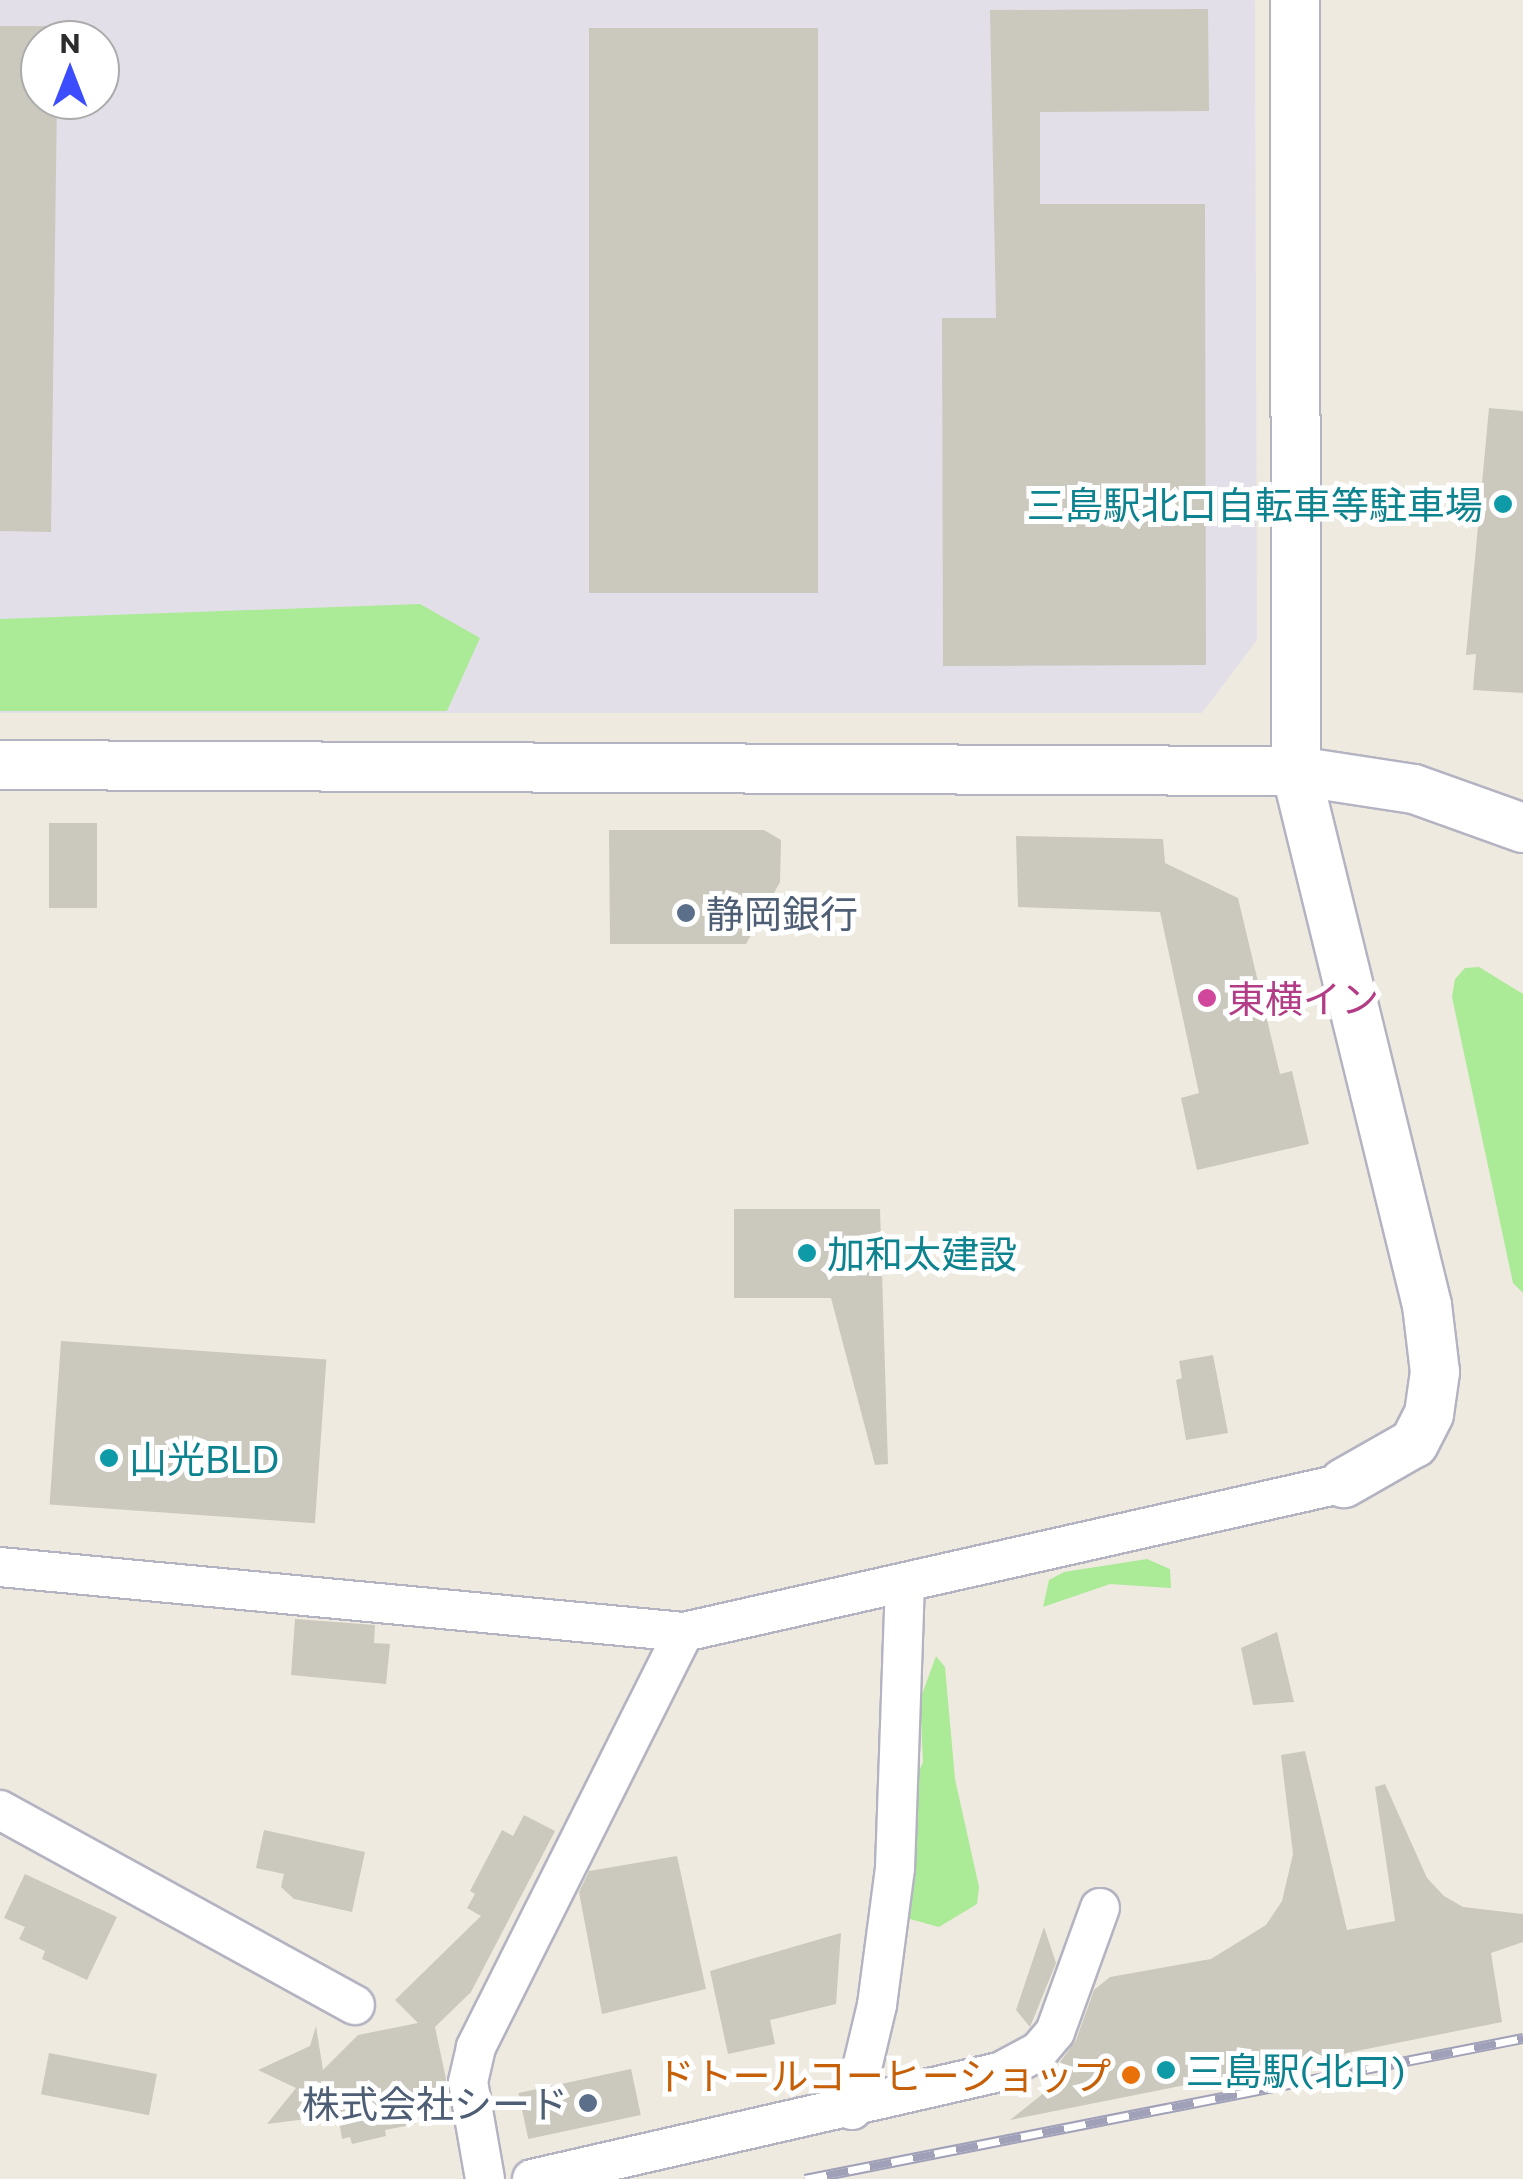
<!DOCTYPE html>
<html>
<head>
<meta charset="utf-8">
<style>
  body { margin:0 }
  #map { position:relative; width:1523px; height:2179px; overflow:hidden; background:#efeadf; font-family:Commissioner,"Noto Sans JP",sans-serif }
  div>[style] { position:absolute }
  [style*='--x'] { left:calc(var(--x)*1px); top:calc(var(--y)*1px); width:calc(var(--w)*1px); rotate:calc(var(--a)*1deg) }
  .industrial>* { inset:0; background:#e3dfe8 }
  .green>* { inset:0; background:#abea97 }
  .building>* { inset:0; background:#cbc8bd; transform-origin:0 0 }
  .roads { filter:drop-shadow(2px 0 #b3b3c2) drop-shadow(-2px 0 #b3b3c2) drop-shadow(0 2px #b3b3c2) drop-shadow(0 -2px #b3b3c2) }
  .minor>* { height:38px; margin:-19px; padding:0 19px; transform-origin:19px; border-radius:19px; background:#fff }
  .tertiary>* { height:48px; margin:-24px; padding:0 24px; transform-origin:24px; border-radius:24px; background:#fff }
  .rail>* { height:11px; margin-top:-5.5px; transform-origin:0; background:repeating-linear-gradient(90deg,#fff 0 22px,#a0a1b9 0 44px); box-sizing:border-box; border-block:2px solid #a0a1b9 }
  .dots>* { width:28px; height:28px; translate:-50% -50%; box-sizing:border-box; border:5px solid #fff; border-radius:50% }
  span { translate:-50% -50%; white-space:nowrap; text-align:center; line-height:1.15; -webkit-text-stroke:10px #fff; paint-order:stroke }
  .culture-label { font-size:38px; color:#0d838f }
  .right { translate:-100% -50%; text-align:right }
  .left { translate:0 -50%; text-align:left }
  .service-label { font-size:38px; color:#4e5e75 }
  .hotel-label { font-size:38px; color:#b23c85 }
  .food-label { font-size:38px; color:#c56008 }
  .north { position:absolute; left:20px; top:20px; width:100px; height:100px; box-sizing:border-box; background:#fff; border:2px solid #ababab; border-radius:50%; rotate:0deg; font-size:28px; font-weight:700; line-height:40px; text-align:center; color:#2d2d2d }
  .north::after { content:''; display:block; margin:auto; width:35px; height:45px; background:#3c4dff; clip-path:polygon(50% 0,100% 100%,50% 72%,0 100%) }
</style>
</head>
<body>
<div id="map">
  <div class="industrial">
    <i style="clip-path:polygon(evenodd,0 0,1255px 0,1257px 640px,1202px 713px,0 713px,0 0,40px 40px,100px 40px,100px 100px,40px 100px,40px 40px)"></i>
  </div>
  <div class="green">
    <i style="clip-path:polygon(420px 604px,480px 638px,447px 711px,0 711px,0 619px)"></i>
    <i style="clip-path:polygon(1479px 967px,1523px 994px,1523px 1293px,1513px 1283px,1452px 997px,1455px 979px,1465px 968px)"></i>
    <i style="clip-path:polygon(1147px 1559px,1170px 1569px,1171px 1588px,1110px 1584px,1043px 1607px,1049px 1580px,1064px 1572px)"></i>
    <i style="clip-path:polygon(936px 1656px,945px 1667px,955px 1779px,979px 1887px,977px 1904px,939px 1927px,910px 1919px,904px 1907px,916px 1778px,923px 1762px,920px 1700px)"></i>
  </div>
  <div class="building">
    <i style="clip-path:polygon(1208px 9px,1209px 111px,1040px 112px,1040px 204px,1205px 204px,1206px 665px,943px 666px,942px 318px,996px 318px,990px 10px)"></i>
    <i style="clip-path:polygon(0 26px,58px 26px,58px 40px,40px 40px,40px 100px,57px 100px,51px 532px,0 531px)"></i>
    <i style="left:818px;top:28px;width:565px;height:229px;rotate:90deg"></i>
    <i style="clip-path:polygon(1489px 408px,1523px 411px,1523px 693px,1473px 690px,1476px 654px,1466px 655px)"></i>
    <i style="left:49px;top:823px;width:48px;height:85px"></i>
    <i style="clip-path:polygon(609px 830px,764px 830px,781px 840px,780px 882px,746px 944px,610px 944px)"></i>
    <i style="clip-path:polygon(1016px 836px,1163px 839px,1165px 863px,1238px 898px,1280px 1074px,1292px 1071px,1309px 1144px,1197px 1170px,1181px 1098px,1199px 1093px,1160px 912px,1018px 907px)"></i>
    <i style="clip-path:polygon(734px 1209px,880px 1209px,888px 1464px,875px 1465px,831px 1298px,734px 1298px)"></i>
    <i style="left:61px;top:1341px;width:266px;height:164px;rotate:4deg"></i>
    <i style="clip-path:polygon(1213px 1355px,1228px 1433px,1186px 1440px,1176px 1380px,1182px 1378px,1179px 1361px)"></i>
    <i style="clip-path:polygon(295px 1619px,375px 1625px,374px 1643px,390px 1644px,386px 1684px,291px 1675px)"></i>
    <i style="clip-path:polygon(1277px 1632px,1294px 1702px,1253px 1705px,1241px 1648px)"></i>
    <i style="clip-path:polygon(1305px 1751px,1347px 1930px,1395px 1921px,1375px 1787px,1385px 1784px,1427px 1878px,1444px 1896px,1463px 1907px,1523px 1914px,1523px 1942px,1491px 1953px,1502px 2022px,1010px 2120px,1069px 2073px,1060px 2062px,1076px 2040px,1094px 1990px,1110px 1977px,1211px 1959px,1266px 1925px,1282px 1901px,1293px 1854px,1281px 1755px)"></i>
    <i style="clip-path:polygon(524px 1815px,555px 1831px,471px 1992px,435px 2027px,446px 2079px,446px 2085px,435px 2087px,440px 2109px,414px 2115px,416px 2124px,385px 2130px,386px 2136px,352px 2144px,350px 2137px,342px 2139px,338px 2115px,267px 2124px,296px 2088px,258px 2070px,310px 2046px,316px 2026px,323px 2070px,358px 2035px,418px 2023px,395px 2000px,481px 1916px,467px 1908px,475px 1894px,470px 1891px,502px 1830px,513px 1836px)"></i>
    <i style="clip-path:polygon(264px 1830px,365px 1852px,352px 1912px,294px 1899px,281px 1887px,284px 1874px,256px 1868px)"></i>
    <i style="clip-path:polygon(677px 1856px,706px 1989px,602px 2014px,579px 1892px,589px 1871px)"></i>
    <i style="clip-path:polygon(25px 1874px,117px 1917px,87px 1980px,42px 1959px,45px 1951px,19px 1939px,25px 1927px,4px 1918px)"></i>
    <i style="clip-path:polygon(1044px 1927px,1056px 1963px,1030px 2027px,1016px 2010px)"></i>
    <i style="clip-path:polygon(841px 1933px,836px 2004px,770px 2020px,775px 2044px,728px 2054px,710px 1971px)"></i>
    <i style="left:49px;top:2053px;width:110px;height:42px;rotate:11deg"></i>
    <i style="left:631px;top:2069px;width:47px;height:115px;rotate:78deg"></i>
  </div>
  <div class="roads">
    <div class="minor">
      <i style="--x:0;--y:1567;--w:687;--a:5.43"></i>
      <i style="--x:684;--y:1632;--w:677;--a:-12.72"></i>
      <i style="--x:0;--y:1810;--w:405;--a:28.8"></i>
      <i style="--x:852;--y:2110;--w:108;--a:-76.6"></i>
      <i style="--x:877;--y:2005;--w:138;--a:-82.5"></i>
      <i style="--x:895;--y:1868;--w:283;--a:-88"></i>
      <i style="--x:485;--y:2179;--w:98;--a:-99.9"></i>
      <i style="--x:468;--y:2082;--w:36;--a:-77"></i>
      <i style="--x:476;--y:2047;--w:464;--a:-63.4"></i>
      <i style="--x:532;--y:2179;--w:480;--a:-12.9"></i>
      <i style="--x:1000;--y:2072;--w:44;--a:-28.3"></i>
      <i style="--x:1039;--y:2051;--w:25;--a:-50"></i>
      <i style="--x:1055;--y:2032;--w:132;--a:-70.1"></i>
    </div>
    <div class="tertiary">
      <i style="--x:1295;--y:0;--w:771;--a:89.93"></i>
      <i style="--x:1296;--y:771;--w:550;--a:76.22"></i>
      <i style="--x:1427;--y:1305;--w:67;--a:83.2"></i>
      <i style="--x:1435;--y:1372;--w:42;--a:98.1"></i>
      <i style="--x:1429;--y:1414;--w:33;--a:117"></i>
      <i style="--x:1414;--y:1443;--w:81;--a:150.3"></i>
      <i style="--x:0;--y:765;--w:1296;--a:0.27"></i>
      <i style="--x:1296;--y:771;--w:119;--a:8.7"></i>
      <i style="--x:1414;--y:789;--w:116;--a:19.7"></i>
    </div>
  </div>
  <div class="rail">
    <i style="--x:805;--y:2179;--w:732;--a:-11.11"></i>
  </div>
  <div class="dots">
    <i style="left:1503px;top:504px;background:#0f9aa8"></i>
    <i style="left:686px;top:913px;background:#5c6f8a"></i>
    <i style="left:1207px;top:998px;background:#d1479c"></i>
    <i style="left:807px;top:1253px;background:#0f9aa8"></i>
    <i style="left:109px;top:1458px;background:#0f9aa8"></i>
    <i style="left:1166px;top:2070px;background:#0f9aa8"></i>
    <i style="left:1131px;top:2075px;background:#e8710a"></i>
    <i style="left:588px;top:2103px;background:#5c6f8a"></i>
  </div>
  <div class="culture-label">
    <span class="right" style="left:1483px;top:504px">三島駅北口自転車等駐車場</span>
    <span class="left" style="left:827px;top:1253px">加和太建設</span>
    <span class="left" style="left:129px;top:1458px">山光BLD</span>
    <span class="left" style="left:1186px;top:2070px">三島駅(北口)</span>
  </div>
  <div class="service-label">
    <span class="left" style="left:706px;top:913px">静岡銀行</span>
    <span class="right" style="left:568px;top:2103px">株式会社シード</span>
  </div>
  <div class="hotel-label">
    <span class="left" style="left:1227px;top:998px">東横イン</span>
  </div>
  <div class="food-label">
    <span class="right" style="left:1111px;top:2075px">ドトールコーヒーショップ</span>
  </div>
  <div class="north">N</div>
</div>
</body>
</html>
